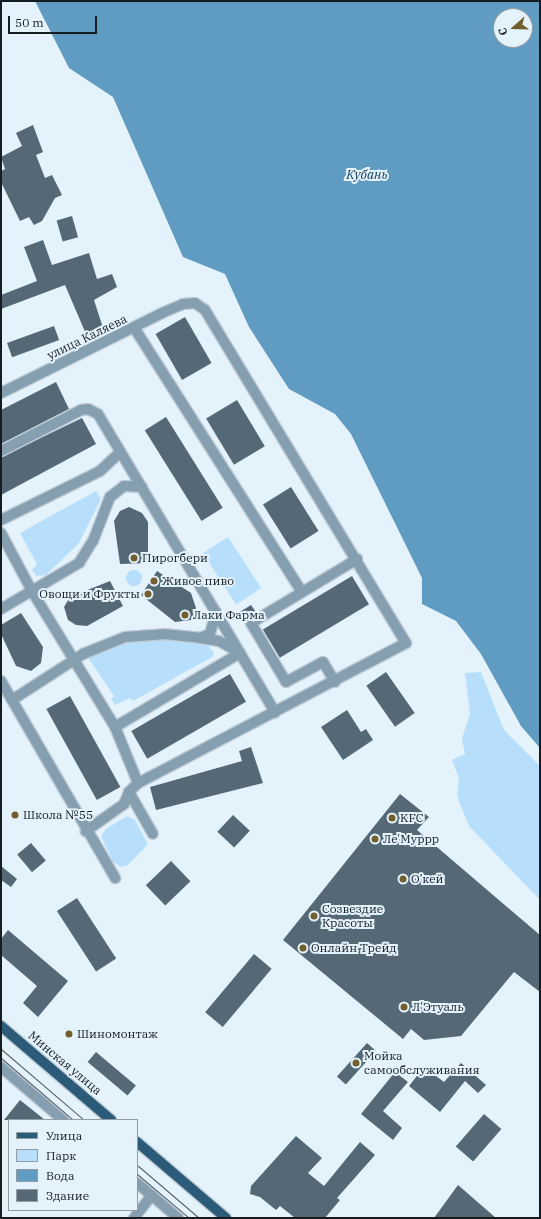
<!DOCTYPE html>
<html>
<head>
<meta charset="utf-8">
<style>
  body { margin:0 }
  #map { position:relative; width:541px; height:1219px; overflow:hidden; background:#e4f2fc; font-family:"IBM Plex Serif",serif }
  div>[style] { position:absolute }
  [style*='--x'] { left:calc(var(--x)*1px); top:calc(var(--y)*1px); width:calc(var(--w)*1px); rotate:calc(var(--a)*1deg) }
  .green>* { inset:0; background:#b7dffb; transform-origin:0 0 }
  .round { border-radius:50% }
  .water>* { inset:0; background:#609bc1 }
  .building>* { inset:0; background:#546876; transform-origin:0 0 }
  .roads { filter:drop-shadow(1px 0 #bfccd5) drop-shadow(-1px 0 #bfccd5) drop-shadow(0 1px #bfccd5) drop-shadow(0 -1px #bfccd5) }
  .minor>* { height:10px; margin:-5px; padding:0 5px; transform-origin:5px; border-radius:5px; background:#869fb0 }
  .major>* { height:10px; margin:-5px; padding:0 5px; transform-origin:5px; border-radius:5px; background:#2c5b79 }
  .tram>* { height:1px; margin:-0.5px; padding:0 0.5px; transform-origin:0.5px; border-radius:0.5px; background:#545e65 }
  .dots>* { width:11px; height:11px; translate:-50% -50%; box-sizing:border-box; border:2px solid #e4f2fc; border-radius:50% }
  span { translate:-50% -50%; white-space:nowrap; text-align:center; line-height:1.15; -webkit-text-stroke:4px #e4f2fc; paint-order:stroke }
  .street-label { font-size:12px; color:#151d23 }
  .poi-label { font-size:12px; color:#151d23 }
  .left { translate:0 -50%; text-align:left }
  .right { translate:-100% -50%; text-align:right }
  .water-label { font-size:13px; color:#073954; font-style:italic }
  .frame { position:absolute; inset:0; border:2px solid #151d23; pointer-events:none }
  .legend { position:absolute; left:8px; top:1119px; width:130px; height:92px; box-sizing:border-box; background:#e4f2fc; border:1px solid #919da5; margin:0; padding:5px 7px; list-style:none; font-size:12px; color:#151d23 }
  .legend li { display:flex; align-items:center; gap:8px; height:20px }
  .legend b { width:20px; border:1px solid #919da5 }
  .north { position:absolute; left:493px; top:8px; width:40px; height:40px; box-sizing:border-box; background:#e4f2fc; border:1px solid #919da5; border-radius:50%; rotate:250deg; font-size:11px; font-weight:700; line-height:16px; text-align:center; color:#151d23 }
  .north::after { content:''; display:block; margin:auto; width:14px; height:18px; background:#725f2e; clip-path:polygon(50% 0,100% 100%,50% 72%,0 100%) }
  .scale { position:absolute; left:8px; top:16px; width:89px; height:18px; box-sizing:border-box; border:2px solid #151d23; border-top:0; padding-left:5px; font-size:12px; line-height:14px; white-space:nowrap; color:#151d23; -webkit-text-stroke:3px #e4f2fc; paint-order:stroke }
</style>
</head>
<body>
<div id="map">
  <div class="green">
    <i style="clip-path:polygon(96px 491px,101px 499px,79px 543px,46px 575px,36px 576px,32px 570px,37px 564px,20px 533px)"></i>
    <i style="left:228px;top:537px;width:61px;height:30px;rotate:57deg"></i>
    <i class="round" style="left:126px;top:570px;width:16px;height:16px"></i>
    <i style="clip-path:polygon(152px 637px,208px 645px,214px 653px,212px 657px,133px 701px,130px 698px,115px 705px,111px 699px,114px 696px,87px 656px,112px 645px)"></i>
    <i style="clip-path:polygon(481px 672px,504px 730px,540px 766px,540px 900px,469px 826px,457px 796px,459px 778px,452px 760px,465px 754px,462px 739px,470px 713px,465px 673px)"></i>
    <i style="clip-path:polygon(127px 816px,135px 820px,148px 844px,128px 865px,121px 867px,113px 862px,101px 836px,106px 829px)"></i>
  </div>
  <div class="water">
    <i style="clip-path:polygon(evenodd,35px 1px,540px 1px,540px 748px,521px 726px,481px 654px,456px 621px,422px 604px,422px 578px,351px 434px,335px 414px,289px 389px,249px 327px,225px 274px,183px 257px,113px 97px,69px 68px,35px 1px,501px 16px,525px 16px,525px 40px,501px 40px,501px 16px)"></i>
  </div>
  <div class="building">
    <i style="clip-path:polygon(33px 125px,43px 152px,36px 155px,45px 178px,52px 175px,62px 195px,55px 198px,42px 221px,34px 225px,29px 217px,20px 221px,1px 182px,1px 171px,5px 169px,1px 157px,22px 146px,16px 133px)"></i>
    <i style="left:72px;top:216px;width:22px;height:16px;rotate:74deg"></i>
    <i style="clip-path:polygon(43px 240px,52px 265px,89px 253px,97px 279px,112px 274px,117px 287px,94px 300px,105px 334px,89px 341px,65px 285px,1px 309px,1px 295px,37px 281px,24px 247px)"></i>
    <i style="left:185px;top:317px;width:53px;height:34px;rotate:60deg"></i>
    <i style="left:54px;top:326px;width:15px;height:50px;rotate:70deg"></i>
    <i style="clip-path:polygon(56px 382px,69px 409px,1px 444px,1px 410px)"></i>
    <i style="left:237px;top:400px;width:54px;height:36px;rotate:59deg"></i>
    <i style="left:166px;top:417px;width:107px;height:25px;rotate:58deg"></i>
    <i style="clip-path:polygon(82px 418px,96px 444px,1px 495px,1px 457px)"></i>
    <i style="left:291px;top:487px;width:52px;height:33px;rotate:58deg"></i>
    <i style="clip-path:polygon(129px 507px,142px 513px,148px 522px,148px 563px,120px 564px,114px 521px,120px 511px)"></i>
    <i style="clip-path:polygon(157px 571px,191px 593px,196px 608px,191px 620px,175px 622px,141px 595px)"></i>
    <i style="left:352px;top:576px;width:33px;height:104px;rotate:59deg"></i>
    <i style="clip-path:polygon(110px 581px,123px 606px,87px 626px,76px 625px,68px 620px,64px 607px,70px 597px)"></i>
    <i style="clip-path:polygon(251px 605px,256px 612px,244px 622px,238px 613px)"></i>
    <i style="clip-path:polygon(21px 613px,43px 647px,41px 663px,31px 671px,16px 666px,1px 634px,1px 625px)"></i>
    <i style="left:386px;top:672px;width:50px;height:24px;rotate:55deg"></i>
    <i style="left:230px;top:674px;width:32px;height:114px;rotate:60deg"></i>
    <i style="left:70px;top:696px;width:104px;height:27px;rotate:61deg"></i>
    <i style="clip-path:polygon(347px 710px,361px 732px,366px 729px,373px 740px,343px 760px,321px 727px)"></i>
    <i style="clip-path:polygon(251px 747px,263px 783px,156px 810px,150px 787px,242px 761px,239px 751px)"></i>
    <i style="clip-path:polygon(400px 794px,429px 817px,417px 830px,540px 935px,540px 992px,514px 972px,461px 1036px,424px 1040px,411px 1029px,403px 1039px,283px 940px)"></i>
    <i style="left:233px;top:815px;width:23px;height:23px;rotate:43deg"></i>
    <i style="left:31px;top:843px;width:23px;height:18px;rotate:50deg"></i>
    <i style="left:171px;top:861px;width:28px;height:35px;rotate:46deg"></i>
    <i style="clip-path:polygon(1px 866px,17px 879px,11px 887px,1px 880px)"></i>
    <i style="left:77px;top:898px;width:72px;height:24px;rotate:57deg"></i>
    <i style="clip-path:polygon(8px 930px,68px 981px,38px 1017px,23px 1003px,37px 986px,1px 955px,1px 939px)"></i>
    <i style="left:254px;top:954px;width:23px;height:76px;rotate:40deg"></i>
    <i style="left:367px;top:1043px;width:12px;height:45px;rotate:42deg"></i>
    <i style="left:96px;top:1052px;width:52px;height:13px;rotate:40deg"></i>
    <i style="clip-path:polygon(461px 1063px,486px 1085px,478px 1093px,465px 1081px,440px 1112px,409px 1086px,424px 1067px,444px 1082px)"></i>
    <i style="clip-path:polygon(395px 1072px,408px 1082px,383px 1111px,402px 1128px,393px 1140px,361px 1114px)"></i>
    <i style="clip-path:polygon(20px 1100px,45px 1120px,4px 1120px)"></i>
    <i style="left:484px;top:1114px;width:23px;height:43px;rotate:41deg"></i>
    <i style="clip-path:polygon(296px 1136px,322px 1158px,308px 1173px,324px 1186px,360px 1142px,375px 1155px,337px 1198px,340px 1200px,325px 1218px,295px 1218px,280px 1206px,276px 1210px,260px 1197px,250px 1194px,251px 1186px)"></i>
    <i style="clip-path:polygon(458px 1185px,496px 1218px,434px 1218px)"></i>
  </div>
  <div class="roads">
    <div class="minor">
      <i style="--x:135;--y:329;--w:310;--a:57.6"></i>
      <i style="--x:1;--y:393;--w:180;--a:-26.4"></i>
      <i style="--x:162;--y:313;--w:23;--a:-23"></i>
      <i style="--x:183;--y:304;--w:12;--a:-5"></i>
      <i style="--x:195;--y:303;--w:12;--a:35"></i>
      <i style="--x:205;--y:310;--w:389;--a:58.9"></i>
      <i style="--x:406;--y:643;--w:302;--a:152.4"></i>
      <i style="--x:138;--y:783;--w:13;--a:135"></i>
      <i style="--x:129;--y:792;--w:13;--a:113"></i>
      <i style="--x:124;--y:804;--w:47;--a:144.6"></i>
      <i style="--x:1;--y:451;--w:90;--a:-27.1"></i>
      <i style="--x:81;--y:410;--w:7;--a:-8"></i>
      <i style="--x:88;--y:409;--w:11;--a:27"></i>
      <i style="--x:98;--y:414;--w:347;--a:59.3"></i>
      <i style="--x:1;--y:520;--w:110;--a:-26.3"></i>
      <i style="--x:100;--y:471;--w:26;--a:-43"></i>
      <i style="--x:1;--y:533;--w:68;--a:61.9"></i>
      <i style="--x:33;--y:593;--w:157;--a:58.5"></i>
      <i style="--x:115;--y:727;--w:61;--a:67.7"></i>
      <i style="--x:1;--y:609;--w:91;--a:-30.5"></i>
      <i style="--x:79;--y:563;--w:26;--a:-58"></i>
      <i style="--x:93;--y:541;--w:47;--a:-68.9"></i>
      <i style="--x:110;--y:497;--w:18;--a:-38"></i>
      <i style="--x:124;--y:486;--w:18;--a:3"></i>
      <i style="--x:200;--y:638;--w:11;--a:-22"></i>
      <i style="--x:210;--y:634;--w:23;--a:-75"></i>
      <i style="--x:1;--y:681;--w:228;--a:59.9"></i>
      <i style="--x:335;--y:682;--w:23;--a:-121"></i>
      <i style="--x:323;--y:662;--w:42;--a:151.6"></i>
      <i style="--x:286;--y:682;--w:69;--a:-120.7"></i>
      <i style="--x:251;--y:623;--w:124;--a:-31.1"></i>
      <i style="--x:12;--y:700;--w:85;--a:-32.9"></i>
      <i style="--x:83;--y:654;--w:45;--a:-22"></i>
      <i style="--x:125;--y:637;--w:39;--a:-4"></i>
      <i style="--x:164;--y:634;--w:36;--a:6"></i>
      <i style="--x:200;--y:638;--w:19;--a:9"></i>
      <i style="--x:219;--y:641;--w:24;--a:30"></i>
      <i style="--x:240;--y:653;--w:145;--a:149.4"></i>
      <i style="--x:129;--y:792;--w:48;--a:60.3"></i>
      <i style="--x:1;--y:1067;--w:82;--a:40.5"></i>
      <i style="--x:137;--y:1183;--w:54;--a:40.5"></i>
      <i style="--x:134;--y:1218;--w:29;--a:-52"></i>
    </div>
    <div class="major">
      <i style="--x:1;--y:1026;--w:145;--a:40.5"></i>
      <i style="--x:137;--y:1142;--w:117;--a:40.5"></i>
    </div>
  </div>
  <div class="tram">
    <i style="--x:1;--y:1049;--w:109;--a:40.5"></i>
    <i style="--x:1;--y:1058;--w:95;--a:40.7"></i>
    <i style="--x:137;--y:1165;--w:82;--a:40.5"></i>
    <i style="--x:137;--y:1174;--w:68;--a:40.2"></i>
  </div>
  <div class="dots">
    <i style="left:134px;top:558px;background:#725f2e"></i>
    <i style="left:154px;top:581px;background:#725f2e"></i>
    <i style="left:148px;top:594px;background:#725f2e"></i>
    <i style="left:185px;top:615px;background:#725f2e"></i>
    <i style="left:15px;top:815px;background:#725f2e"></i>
    <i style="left:392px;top:818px;background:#725f2e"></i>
    <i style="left:375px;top:839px;background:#725f2e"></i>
    <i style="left:403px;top:879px;background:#725f2e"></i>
    <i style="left:314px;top:916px;background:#725f2e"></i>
    <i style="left:303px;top:948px;background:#725f2e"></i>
    <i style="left:404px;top:1007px;background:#725f2e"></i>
    <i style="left:69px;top:1034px;background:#725f2e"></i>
    <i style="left:356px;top:1063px;background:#725f2e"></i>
  </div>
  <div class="street-label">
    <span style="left:87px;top:337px;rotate:-26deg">улица Каляева</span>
    <span style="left:65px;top:1063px;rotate:40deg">Минская улица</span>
  </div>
  <div class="poi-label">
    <span class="left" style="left:142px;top:558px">Пирогбери</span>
    <span class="left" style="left:162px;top:581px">Живое пиво</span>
    <span class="right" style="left:140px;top:594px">Овощи и Фрукты</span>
    <span class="left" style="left:193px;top:615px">Лаки Фарма</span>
    <span class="left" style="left:23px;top:815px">Школа №55</span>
    <span class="left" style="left:400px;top:818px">KFC</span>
    <span class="left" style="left:383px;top:839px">Ле'Муррр</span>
    <span class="left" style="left:411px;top:879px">О’кей</span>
    <span class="left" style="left:322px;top:916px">Созвездие<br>Красоты</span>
    <span class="left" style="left:311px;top:948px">Онлайн Трейд</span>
    <span class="left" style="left:412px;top:1007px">Л'Этуаль</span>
    <span class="left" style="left:77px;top:1034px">Шиномонтаж</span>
    <span class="left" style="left:364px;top:1063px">Мойка<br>самообслуживания</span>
  </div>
  <div class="water-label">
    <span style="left:367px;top:175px">Кубань</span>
  </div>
  <div class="frame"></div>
  <ul class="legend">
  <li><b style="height:5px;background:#2c5b79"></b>Улица</li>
  <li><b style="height:11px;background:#b7dffb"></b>Парк</li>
  <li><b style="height:11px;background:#609bc1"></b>Вода</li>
  <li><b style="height:11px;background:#546876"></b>Здание</li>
  </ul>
  <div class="north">С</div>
  <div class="scale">50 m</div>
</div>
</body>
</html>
